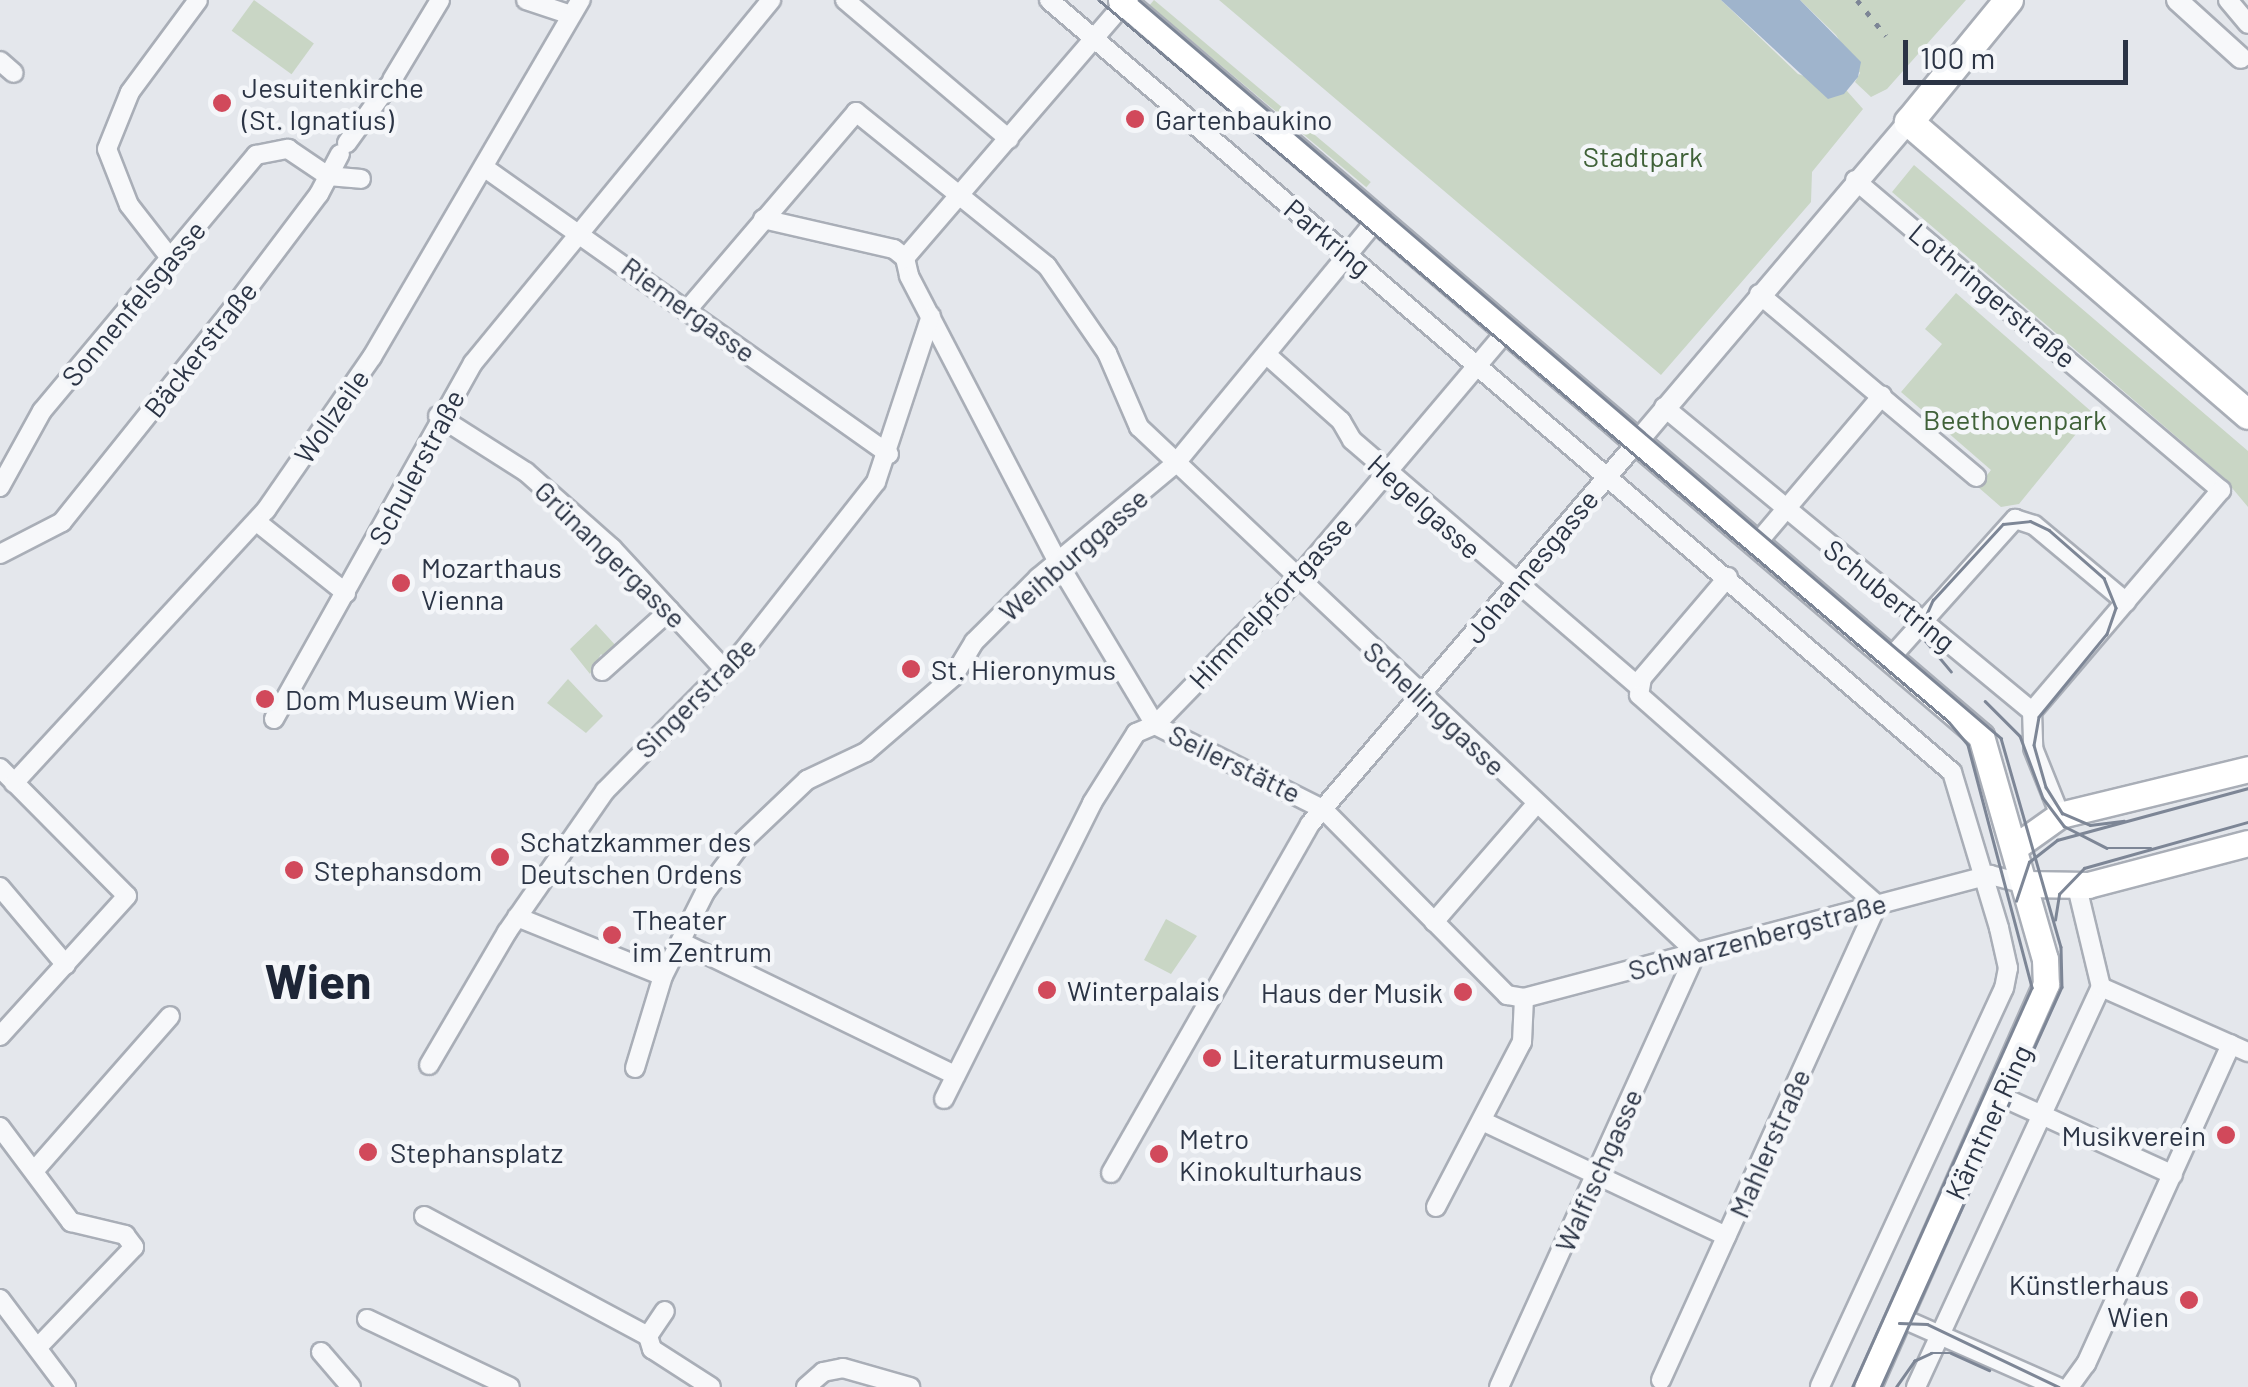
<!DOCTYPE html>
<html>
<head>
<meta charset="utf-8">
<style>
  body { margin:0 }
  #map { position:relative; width:2248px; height:1387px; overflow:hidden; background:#e4e7ec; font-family:Barlow,sans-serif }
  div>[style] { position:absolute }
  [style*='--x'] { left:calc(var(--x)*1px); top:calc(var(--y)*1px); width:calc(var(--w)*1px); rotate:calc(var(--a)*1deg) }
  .green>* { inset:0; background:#c9d6c5; transform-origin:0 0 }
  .water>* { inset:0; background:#9fb4cc }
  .roads { filter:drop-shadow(2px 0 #a9aeb7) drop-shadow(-2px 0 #a9aeb7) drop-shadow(0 2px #a9aeb7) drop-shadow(0 -2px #a9aeb7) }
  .minor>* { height:18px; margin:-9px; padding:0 9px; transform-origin:9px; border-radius:9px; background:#f7f8fa }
  .tertiary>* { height:20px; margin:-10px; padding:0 10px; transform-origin:10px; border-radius:10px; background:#f7f8fa }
  .secondary>* { height:25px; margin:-12.5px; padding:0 12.5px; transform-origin:12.5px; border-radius:12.5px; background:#fff }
  .primary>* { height:28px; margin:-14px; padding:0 14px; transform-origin:14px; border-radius:14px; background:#fff }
  .tram>* { height:2.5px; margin:-1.25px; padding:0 1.25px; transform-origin:1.25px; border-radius:1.25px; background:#7d8696 }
  .rail>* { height:5px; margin-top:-2.5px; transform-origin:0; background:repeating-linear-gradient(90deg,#7d8696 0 5px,transparent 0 15px) }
  .dots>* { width:28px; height:28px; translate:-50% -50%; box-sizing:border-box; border:5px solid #f4f6f9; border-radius:50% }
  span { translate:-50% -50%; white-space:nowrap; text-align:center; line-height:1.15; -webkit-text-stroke:9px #f4f6f9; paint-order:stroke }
  .poi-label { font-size:28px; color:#2b3445 }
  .left { translate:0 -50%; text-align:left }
  .right { translate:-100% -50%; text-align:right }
  .park-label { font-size:28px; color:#3f6138 }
  .street-label { font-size:28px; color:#2b3445 }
  .town-label { font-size:48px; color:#1d2536; font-weight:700 }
  .scale { position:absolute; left:1903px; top:40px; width:225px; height:45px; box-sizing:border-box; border:5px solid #2b3445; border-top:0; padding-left:12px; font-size:30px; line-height:35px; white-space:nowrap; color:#2b3445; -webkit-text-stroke:8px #f4f6f9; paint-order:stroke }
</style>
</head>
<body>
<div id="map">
  <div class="green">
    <i style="left:254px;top:0;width:74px;height:38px;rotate:36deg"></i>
    <i style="left:1154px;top:0;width:283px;height:7px;rotate:40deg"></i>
    <i style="clip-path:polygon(1219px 0,1721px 0,1798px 74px,1847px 91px,1863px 109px,1812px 172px,1811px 202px,1661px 375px)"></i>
    <i style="clip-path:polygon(1800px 0,1966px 0,1887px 89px,1871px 97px,1855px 82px,1860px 73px,1836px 35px)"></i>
    <i style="clip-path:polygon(1914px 165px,2248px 451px,2248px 507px,2222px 476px,1892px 192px)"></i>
    <i style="clip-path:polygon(1956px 293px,2093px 413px,2019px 504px,2001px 507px,1978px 487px,1991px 470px,1901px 392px,1942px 344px,1925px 329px)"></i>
    <i style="clip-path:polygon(596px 624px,618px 648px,606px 659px,601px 654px,590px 674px,570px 649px)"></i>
    <i style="clip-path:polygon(568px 679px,603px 716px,586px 733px,547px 703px)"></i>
    <i style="clip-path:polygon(1166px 919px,1197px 936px,1171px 974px,1144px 960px)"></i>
  </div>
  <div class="water">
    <i style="clip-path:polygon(1721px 0,1800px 0,1861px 62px,1858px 77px,1844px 94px,1828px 99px)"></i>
  </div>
  <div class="roads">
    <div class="minor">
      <i style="--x:526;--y:0;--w:47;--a:18.4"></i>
      <i style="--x:845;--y:0;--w:215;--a:40.3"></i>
      <i style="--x:1049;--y:0;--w:1188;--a:40.53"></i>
      <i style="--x:1952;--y:772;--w:163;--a:73.2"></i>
      <i style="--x:1999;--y:928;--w:41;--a:77.3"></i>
      <i style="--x:2008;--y:968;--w:20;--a:101"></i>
      <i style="--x:2004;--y:988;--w:439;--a:114.8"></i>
      <i style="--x:2228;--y:0;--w:31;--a:50"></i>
      <i style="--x:0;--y:61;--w:18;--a:41"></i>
      <i style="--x:392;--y:80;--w:93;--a:-59"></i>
      <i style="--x:347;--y:143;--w:70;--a:-54.3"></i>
      <i style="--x:485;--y:168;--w:495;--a:35.3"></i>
      <i style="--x:1855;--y:180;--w:480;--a:40.3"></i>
      <i style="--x:2221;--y:490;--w:291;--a:130.5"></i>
      <i style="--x:763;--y:219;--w:134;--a:12.9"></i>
      <i style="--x:894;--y:249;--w:14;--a:39"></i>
      <i style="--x:905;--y:258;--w:18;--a:77"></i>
      <i style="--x:909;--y:276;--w:327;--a:62.5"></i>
      <i style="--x:1060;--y:566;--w:185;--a:59.1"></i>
      <i style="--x:1155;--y:725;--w:188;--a:26.6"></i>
      <i style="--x:1323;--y:809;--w:262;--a:45.3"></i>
      <i style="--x:1507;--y:995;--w:17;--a:10"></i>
      <i style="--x:1524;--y:998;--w:482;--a:-14.8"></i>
      <i style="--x:1990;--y:875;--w:36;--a:14"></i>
      <i style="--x:905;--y:258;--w:336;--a:-49.3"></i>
      <i style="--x:171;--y:259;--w:68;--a:-127.9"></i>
      <i style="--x:129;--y:205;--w:60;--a:-111.4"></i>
      <i style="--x:107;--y:149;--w:61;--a:-68"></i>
      <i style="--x:130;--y:92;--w:114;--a:-53.5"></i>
      <i style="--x:1759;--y:294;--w:284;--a:40.1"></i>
      <i style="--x:688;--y:309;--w:259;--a:-49.5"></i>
      <i style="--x:856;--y:112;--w:245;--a:38.9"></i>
      <i style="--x:1047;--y:266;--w:106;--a:55.4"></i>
      <i style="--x:1107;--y:353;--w:81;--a:66.6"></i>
      <i style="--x:1139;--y:427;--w:765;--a:43.31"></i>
      <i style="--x:1267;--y:355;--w:99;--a:41.7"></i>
      <i style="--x:1341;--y:421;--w:22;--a:60"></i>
      <i style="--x:1352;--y:440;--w:377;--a:40.7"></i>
      <i style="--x:1664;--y:407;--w:477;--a:39.6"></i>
      <i style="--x:2032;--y:711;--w:37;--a:88"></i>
      <i style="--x:2033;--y:748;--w:72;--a:68.1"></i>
      <i style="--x:438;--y:416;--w:104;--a:32.5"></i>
      <i style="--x:526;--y:472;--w:115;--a:41.5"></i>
      <i style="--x:612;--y:548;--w:166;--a:47.2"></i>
      <i style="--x:0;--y:487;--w:87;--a:-61.1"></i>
      <i style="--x:42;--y:411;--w:334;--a:-50.1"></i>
      <i style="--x:256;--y:155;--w:33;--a:-11"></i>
      <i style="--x:288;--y:149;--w:48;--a:34"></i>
      <i style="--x:328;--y:176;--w:33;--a:5"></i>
      <i style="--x:257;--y:522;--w:114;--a:38.6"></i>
      <i style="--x:1758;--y:542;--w:192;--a:-49.7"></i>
      <i style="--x:0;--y:554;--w:70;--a:-27.3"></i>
      <i style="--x:62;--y:522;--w:264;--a:-51.3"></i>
      <i style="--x:227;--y:316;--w:153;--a:-53"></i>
      <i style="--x:319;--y:194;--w:45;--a:-62.3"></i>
      <i style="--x:1728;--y:577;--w:133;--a:130.4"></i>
      <i style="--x:1642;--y:678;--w:17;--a:100"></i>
      <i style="--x:1639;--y:695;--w:317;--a:41.4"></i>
      <i style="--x:1893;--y:655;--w:183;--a:-48.1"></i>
      <i style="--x:2015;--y:519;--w:20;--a:18"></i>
      <i style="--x:2034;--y:525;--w:120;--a:39.9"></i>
      <i style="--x:602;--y:671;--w:91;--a:-41.9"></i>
      <i style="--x:274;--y:719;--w:408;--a:-60.8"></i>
      <i style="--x:473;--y:363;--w:470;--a:-50.6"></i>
      <i style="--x:0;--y:768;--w:180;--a:45.2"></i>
      <i style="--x:127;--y:896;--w:189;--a:132.2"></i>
      <i style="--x:14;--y:783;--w:372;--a:-47.3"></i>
      <i style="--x:266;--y:510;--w:186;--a:-55.3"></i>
      <i style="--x:372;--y:357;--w:414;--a:-59.7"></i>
      <i style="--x:0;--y:887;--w:102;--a:49.8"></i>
      <i style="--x:517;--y:917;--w:157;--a:22"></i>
      <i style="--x:1434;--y:922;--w:157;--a:-49.1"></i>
      <i style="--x:681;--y:942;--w:305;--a:25.9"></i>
      <i style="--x:2101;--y:987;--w:161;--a:23.9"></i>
      <i style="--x:429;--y:1065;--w:154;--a:-59.6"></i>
      <i style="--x:507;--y:932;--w:172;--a:-55.2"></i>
      <i style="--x:605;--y:791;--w:197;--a:-45.4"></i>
      <i style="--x:743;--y:651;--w:215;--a:-51.8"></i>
      <i style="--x:876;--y:482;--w:175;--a:-71.7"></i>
      <i style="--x:635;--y:1068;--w:96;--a:-73.1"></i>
      <i style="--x:663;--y:976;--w:94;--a:-63.4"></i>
      <i style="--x:705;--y:892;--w:65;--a:-53.1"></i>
      <i style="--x:744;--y:840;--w:87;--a:-43.6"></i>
      <i style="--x:807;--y:780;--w:65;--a:-25.4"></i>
      <i style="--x:866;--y:752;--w:115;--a:-40.8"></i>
      <i style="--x:953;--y:677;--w:41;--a:-59"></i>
      <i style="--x:974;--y:642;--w:91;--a:-45"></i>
      <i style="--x:1038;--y:578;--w:178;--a:-39.8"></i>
      <i style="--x:1175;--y:464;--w:319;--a:-50.5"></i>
      <i style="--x:2000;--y:1096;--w:190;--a:24.5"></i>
      <i style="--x:944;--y:1099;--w:331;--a:-63.4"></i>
      <i style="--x:1092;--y:803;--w:83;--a:-57.8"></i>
      <i style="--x:1136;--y:733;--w:21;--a:-23"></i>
      <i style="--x:1155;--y:725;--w:202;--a:-45.8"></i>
      <i style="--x:1296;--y:580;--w:329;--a:-49.8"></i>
      <i style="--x:1482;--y:1121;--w:270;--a:25.2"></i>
      <i style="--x:0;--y:1127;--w:119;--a:53.2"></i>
      <i style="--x:71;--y:1222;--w:56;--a:13.5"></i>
      <i style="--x:125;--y:1235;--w:15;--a:53"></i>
      <i style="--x:134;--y:1247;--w:137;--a:133.8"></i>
      <i style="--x:34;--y:1171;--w:206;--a:-48.7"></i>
      <i style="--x:1111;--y:1173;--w:402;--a:-60.3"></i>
      <i style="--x:1310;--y:824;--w:504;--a:-49.42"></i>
      <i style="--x:1436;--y:1207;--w:186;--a:-62.5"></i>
      <i style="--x:1522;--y:1042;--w:44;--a:-87.4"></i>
      <i style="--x:424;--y:1216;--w:254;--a:28.2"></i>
      <i style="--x:648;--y:1336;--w:14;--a:73"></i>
      <i style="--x:652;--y:1349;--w:70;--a:32.8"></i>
      <i style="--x:0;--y:1299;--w:110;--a:53.1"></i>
      <i style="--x:1899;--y:1317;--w:174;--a:23.8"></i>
      <i style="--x:367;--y:1319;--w:158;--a:25.4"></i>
      <i style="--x:648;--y:1336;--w:30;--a:-56"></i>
      <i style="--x:321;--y:1352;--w:46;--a:49.4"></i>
      <i style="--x:1661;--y:1380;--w:522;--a:-65.55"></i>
      <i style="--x:806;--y:1387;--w:23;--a:-41"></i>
      <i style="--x:823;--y:1372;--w:20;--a:-11"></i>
      <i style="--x:843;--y:1368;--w:70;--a:15.8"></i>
      <i style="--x:1499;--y:1387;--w:478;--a:-65.6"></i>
      <i style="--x:1916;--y:1387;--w:441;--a:-65.2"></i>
      <i style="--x:2101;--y:987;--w:103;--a:-103.5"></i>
      <i style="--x:2069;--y:1387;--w:29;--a:-54"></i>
      <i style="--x:2086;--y:1364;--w:351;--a:-65.6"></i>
    </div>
    <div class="tertiary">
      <i style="--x:2177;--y:0;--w:86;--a:42.2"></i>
      <i style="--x:1638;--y:441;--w:419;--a:-49.7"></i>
    </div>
    <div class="secondary">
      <i style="--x:1121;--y:0;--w:1132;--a:40.56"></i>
      <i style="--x:1981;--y:736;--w:232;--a:74"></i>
      <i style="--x:2045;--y:959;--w:25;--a:88"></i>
      <i style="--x:2046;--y:984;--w:441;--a:113.9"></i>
      <i style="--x:2015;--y:847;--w:55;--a:-35.4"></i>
      <i style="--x:2060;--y:815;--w:194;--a:-13.7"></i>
      <i style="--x:2025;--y:884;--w:63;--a:0.9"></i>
      <i style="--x:2088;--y:885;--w:165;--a:-14.7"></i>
    </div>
    <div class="primary">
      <i style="--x:2009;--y:0;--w:158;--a:129.3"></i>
      <i style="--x:1909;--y:122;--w:448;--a:40.8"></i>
    </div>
  </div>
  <div class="tram">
    <i style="--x:1099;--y:0;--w:1115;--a:40.34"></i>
    <i style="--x:1949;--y:722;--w:30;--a:50"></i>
    <i style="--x:1968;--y:745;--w:251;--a:75.2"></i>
    <i style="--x:2032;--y:988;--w:437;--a:114.2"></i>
    <i style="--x:1139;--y:0;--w:1135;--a:40.57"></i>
    <i style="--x:2001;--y:738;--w:217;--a:74"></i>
    <i style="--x:2061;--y:947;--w:40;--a:88.6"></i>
    <i style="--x:2062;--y:987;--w:439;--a:114.3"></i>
    <i style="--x:1951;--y:672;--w:40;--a:-130"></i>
    <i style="--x:1925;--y:641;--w:19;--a:-96"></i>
    <i style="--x:1923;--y:622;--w:24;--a:-66"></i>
    <i style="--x:1933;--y:600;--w:103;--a:-47.4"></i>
    <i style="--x:2003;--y:524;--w:27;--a:-6"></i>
    <i style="--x:2030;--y:521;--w:21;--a:25"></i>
    <i style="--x:2049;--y:530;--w:73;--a:41.1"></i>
    <i style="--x:2104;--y:578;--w:32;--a:68"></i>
    <i style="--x:2116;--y:608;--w:28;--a:109"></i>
    <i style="--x:2107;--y:634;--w:107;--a:129.3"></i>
    <i style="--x:2039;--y:717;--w:28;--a:100"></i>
    <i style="--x:2034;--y:745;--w:44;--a:74.1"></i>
    <i style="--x:2046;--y:787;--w:31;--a:58"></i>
    <i style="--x:2062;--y:813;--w:30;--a:23"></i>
    <i style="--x:2090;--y:825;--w:34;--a:-7"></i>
    <i style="--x:1985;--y:701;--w:49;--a:45"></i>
    <i style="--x:2020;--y:736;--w:66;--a:69.6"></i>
    <i style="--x:2043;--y:798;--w:35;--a:53"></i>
    <i style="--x:2064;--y:826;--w:48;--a:27.1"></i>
    <i style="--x:2107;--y:848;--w:44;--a:0"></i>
    <i style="--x:2016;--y:901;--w:41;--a:-71.6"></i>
    <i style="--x:2029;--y:862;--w:36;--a:-38"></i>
    <i style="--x:2057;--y:840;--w:198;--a:-15.2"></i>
    <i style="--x:2055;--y:920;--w:26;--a:-81"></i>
    <i style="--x:2059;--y:894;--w:36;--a:-46"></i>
    <i style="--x:2084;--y:868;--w:170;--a:-15.7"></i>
    <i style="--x:1899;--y:1323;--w:28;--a:2"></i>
    <i style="--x:1927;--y:1324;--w:146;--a:25.5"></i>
    <i style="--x:1896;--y:1387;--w:32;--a:-55"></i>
    <i style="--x:1914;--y:1361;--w:19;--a:-25"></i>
    <i style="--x:1931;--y:1353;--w:20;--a:0"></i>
    <i style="--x:1951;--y:1353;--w:42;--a:24.1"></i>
  </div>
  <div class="rail">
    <i style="--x:1857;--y:0;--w:46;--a:51.1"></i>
  </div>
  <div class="dots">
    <i style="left:222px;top:103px;background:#d1495b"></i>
    <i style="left:1135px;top:119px;background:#d1495b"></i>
    <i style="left:401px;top:583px;background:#d1495b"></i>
    <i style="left:911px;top:669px;background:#d1495b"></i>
    <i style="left:265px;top:699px;background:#d1495b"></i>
    <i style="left:500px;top:857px;background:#d1495b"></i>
    <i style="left:294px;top:870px;background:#d1495b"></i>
    <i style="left:612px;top:935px;background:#d1495b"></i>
    <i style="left:1047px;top:990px;background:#d1495b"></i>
    <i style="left:1463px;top:992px;background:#d1495b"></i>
    <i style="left:1212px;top:1058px;background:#d1495b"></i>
    <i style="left:2226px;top:1135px;background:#d1495b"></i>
    <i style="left:368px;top:1152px;background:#d1495b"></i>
    <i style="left:1159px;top:1154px;background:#d1495b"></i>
    <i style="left:2189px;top:1300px;background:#d1495b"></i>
  </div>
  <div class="poi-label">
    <span class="left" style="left:242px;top:103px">Jesuitenkirche<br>(St. Ignatius)</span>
    <span class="left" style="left:1155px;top:119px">Gartenbaukino</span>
    <span class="left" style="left:421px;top:583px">Mozarthaus<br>Vienna</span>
    <span class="left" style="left:931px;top:669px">St. Hieronymus</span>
    <span class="left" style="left:285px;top:699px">Dom Museum Wien</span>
    <span class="left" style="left:520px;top:857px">Schatzkammer des<br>Deutschen Ordens</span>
    <span class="left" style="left:314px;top:870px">Stephansdom</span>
    <span class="left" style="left:632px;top:935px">Theater<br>im Zentrum</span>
    <span class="left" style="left:1067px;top:990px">Winterpalais</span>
    <span class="right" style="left:1443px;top:992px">Haus der Musik</span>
    <span class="left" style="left:1232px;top:1058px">Literaturmuseum</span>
    <span class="right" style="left:2206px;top:1135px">Musikverein</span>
    <span class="left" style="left:1179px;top:1154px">Metro<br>Kinokulturhaus</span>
    <span class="left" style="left:390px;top:1152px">Stephansplatz</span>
    <span class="right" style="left:2169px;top:1300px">Künstlerhaus<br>Wien</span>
  </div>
  <div class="park-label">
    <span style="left:1643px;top:156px">Stadtpark</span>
    <span style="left:2015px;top:419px">Beethovenpark</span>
  </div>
  <div class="street-label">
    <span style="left:1328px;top:237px;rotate:40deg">Parkring</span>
    <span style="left:1993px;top:295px;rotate:40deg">Lothringerstraße</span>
    <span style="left:133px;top:303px;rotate:-50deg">Sonnenfelsgasse</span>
    <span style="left:689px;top:309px;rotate:36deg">Riemergasse</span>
    <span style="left:200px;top:349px;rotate:-52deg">Bäckerstraße</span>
    <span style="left:331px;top:416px;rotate:-55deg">Wollzeile</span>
    <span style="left:416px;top:467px;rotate:-62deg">Schulerstraße</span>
    <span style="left:1425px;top:506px;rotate:42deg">Hegelgasse</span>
    <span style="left:611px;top:554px;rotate:44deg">Grünangergasse</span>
    <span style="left:1073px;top:554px;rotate:-41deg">Weihburggasse</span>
    <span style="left:1531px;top:566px;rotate:-50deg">Johannesgasse</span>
    <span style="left:1890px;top:595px;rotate:39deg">Schubertring</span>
    <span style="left:1270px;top:602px;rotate:-47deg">Himmelpfortgasse</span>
    <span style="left:695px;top:697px;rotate:-45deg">Singerstraße</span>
    <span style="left:1435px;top:708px;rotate:43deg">Schellinggasse</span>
    <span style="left:1235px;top:763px;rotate:26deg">Seilerstätte</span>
    <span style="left:1757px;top:936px;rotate:-15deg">Schwarzenbergstraße</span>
    <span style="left:1988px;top:1122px;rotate:-65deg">Kärntner Ring</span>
    <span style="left:1769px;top:1143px;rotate:-66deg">Mahlerstraße</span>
    <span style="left:1598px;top:1170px;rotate:-66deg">Walfischgasse</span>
  </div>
  <div class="town-label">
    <span style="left:318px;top:981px">Wien</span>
  </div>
  <div class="scale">100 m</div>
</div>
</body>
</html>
